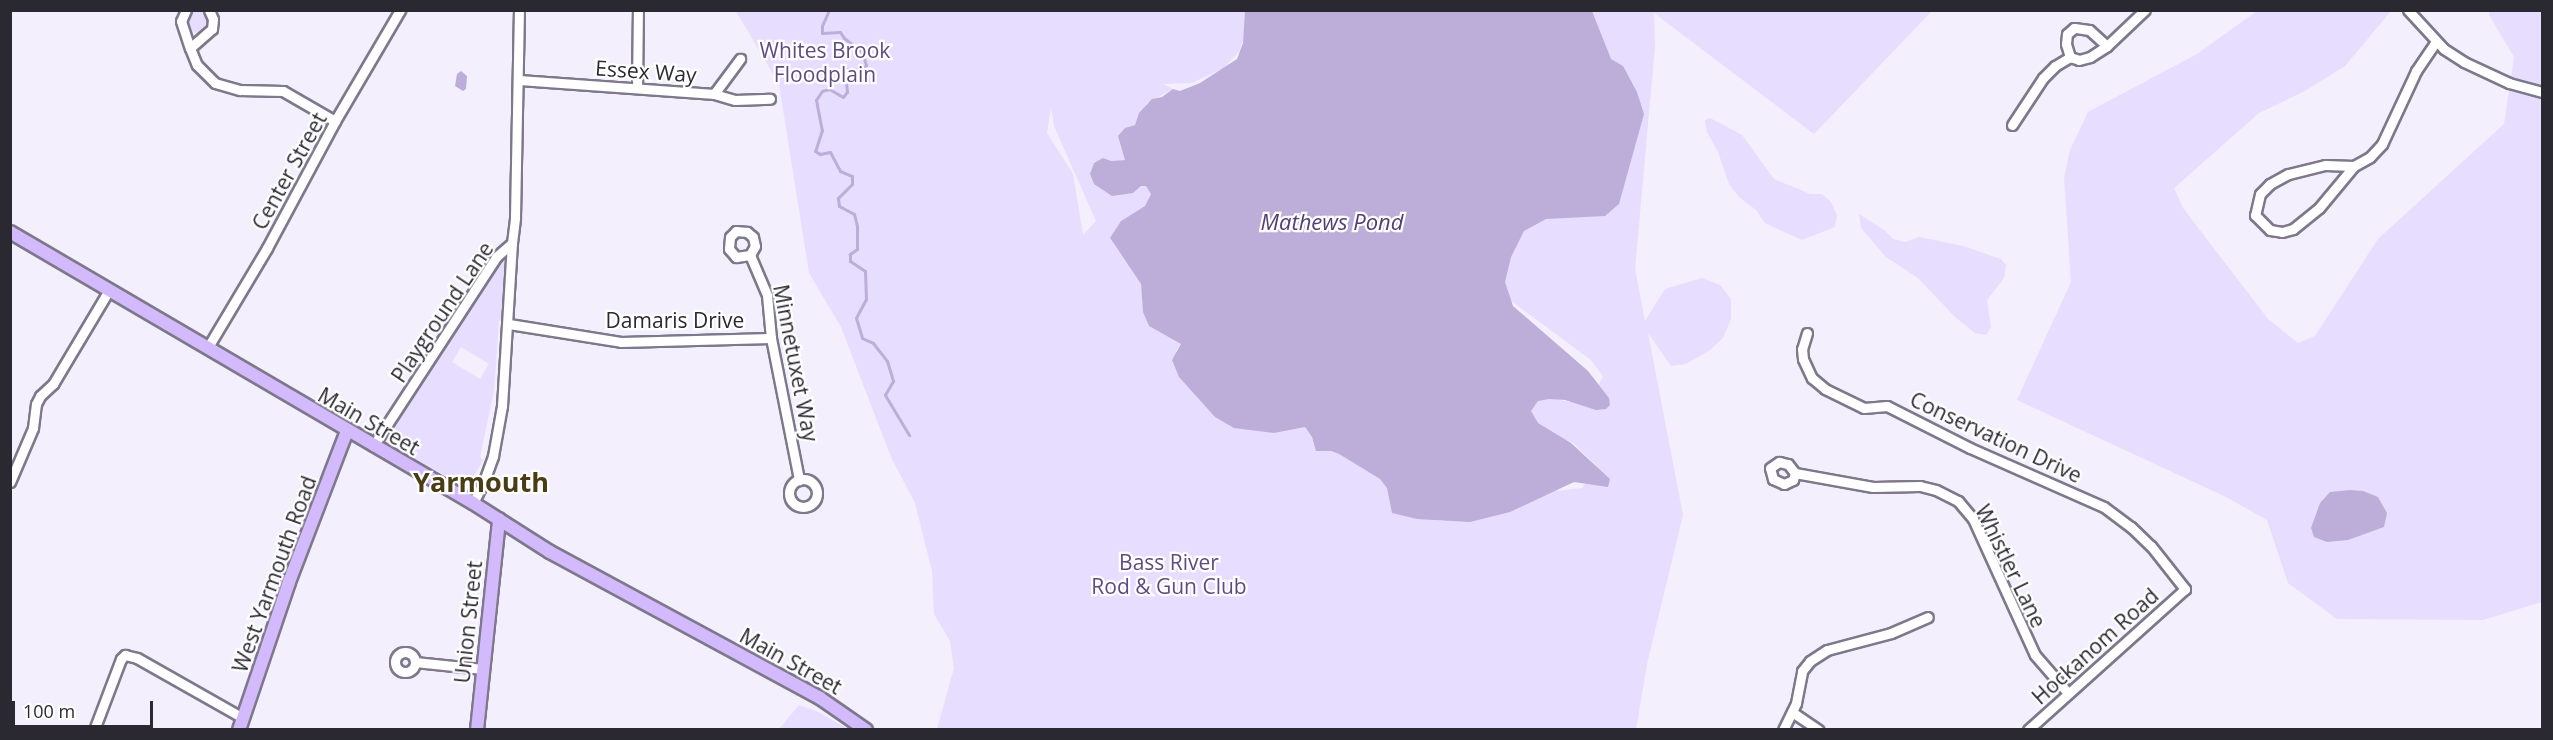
<!DOCTYPE html>
<html>
<head>
<meta charset="utf-8">
<style>
  body { margin:0 }
  #map { position:relative; width:2553px; height:740px; overflow:hidden; background:#f3effc; font-family:"Open Sans",sans-serif }
  div>[style] { position:absolute }
  [style*='--x'] { left:calc(var(--x)*1px); top:calc(var(--y)*1px); width:calc(var(--w)*1px); rotate:calc(var(--a)*1deg) }
  .green>* { inset:0; background:#e7ddfe }
  .round { border-radius:50% }
  .water>* { inset:0; background:#bcaed9 }
  .stream>* { height:3px; margin:-1.5px; padding:0 1.5px; transform-origin:1.5px; border-radius:1.5px; background:#bcaed9 }
  .roads { filter:drop-shadow(2px 0 #7e788b) drop-shadow(-2px 0 #7e788b) drop-shadow(0 2px #7e788b) drop-shadow(0 -2px #7e788b) }
  .minor>* { height:9px; margin:-4.5px; padding:0 4.5px; transform-origin:4.5px; border-radius:4.5px; background:#fff }
  .minor>.ring { margin:-4.5px; padding:0; box-sizing:content-box; background:none; border:9px solid #fff; border-radius:50% }
  .major>* { height:12px; margin:-6px; padding:0 6px; transform-origin:6px; border-radius:6px; background:#d3bafd }
  span { translate:-50% -50%; white-space:nowrap; text-align:center; line-height:1.15; -webkit-text-stroke:4.5px #fff; paint-order:stroke }
  .park-label { font-size:21px; color:#5f4b83 }
  .street-label { font-size:21px; color:#2a2830 }
  .water-label { font-size:22px; color:#523e75; font-style:italic }
  .district-label { font-size:27px; color:#4a3c14; font-weight:700 }
  .frame { position:absolute; inset:0; border:12px solid #2a2830; pointer-events:none }
  .scale { position:absolute; left:12px; top:701px; width:141px; height:27px; box-sizing:border-box; border:3px solid #2a2830; border-top:0; padding-left:8px; font-size:18px; line-height:21px; white-space:nowrap; color:#2a2830; -webkit-text-stroke:4px #fff; paint-order:stroke }
</style>
</head>
<body>
<div id="map">
  <div class="green">
    <i class="round" style="left:186px;top:9px;width:24px;height:24px"></i>
    <i style="clip-path:polygon(evenodd,736px 11px,1247px 11px,1246px 31px,1240px 50px,1224px 68px,1192px 83px,1163px 84px,1173px 89px,1147px 103px,1135px 125px,1125px 128px,1121px 145px,1126px 160px,1094px 163px,1091px 174px,1094px 184px,1133px 193px,1141px 186px,1146px 185px,1151px 194px,1145px 206px,1121px 221px,1110px 239px,1141px 284px,1143px 312px,1149px 326px,1181px 344px,1176px 351px,1258px 430px,1274px 433px,1305px 427px,1312px 437px,1316px 451px,1331px 451px,1339px 454px,1380px 479px,1412px 516px,1442px 521px,1474px 507px,1524px 495px,1582px 488px,1595px 470px,1596px 465px,1572px 442px,1554px 436px,1506px 430px,1539px 395px,1569px 402px,1593px 397px,1603px 376px,1591px 360px,1499px 292px,1590px 11px,1932px 11px,1814px 134px,1654px 13px,1655px 46px,1635px 269px,1645px 321px,1665px 289px,1702px 278px,1720px 285px,1731px 299px,1731px 319px,1723px 338px,1710px 350px,1686px 364px,1671px 366px,1648px 333px,1683px 515px,1647px 664px,1636px 730px,937px 729px,954px 668px,950px 641px,934px 614px,932px 571px,915px 503px,891px 457px,841px 327px,809px 273px,779px 84px,736px 11px,1051px 107px,1054px 126px,1096px 221px,1083px 235px,1073px 174px,1047px 133px,1051px 107px)"></i>
    <i style="clip-path:polygon(2257px 11px,2391px 11px,2345px 66px,2305px 91px,2259px 113px,2174px 188px,2183px 208px,2268px 319px,2298px 343px,2315px 336px,2378px 239px,2504px 124px,2514px 57px,2489px 15px,2490px 11px,2542px 11px,2542px 602px,2483px 620px,2337px 619px,2288px 583px,2267px 520px,2224px 496px,2017px 400px,2071px 282px,2064px 178px,2070px 150px,2088px 112px,2197px 54px)"></i>
    <i style="clip-path:polygon(1710px 118px,1742px 135px,1774px 179px,1810px 194px,1822px 194px,1831px 202px,1837px 216px,1835px 227px,1802px 240px,1765px 223px,1756px 210px,1739px 197px,1729px 184px,1718px 152px,1707px 132px,1705px 120px)"></i>
    <i style="clip-path:polygon(1859px 214px,1884px 230px,1893px 239px,1905px 242px,1919px 237px,1963px 246px,2001px 259px,2006px 265px,2004px 278px,1987px 300px,1991px 327px,1986px 335px,1975px 333px,1955px 317px,1918px 278px,1886px 257px,1861px 228px)"></i>
    <i style="clip-path:polygon(evenodd,500px 259px,506px 262px,502px 320px,499px 321px,494px 391px,480px 457px,483px 460px,473px 478px,460px 484px,390px 444px,391px 430px,500px 259px,461px 347px,489px 364px,480px 379px,452px 362px,461px 347px)"></i>
    <i style="clip-path:polygon(799px 705px,818px 712px,848px 729px,779px 729px)"></i>
  </div>
  <div class="water">
    <i style="clip-path:polygon(1245px 11px,1592px 11px,1611px 59px,1623px 66px,1637px 92px,1644px 114px,1619px 204px,1605px 216px,1546px 219px,1524px 231px,1511px 257px,1505px 282px,1513px 306px,1588px 371px,1609px 398px,1610px 405px,1606px 409px,1596px 410px,1565px 400px,1549px 399px,1538px 401px,1531px 411px,1538px 423px,1571px 443px,1610px 479px,1608px 487px,1574px 482px,1510px 512px,1470px 522px,1417px 519px,1392px 513px,1387px 488px,1380px 479px,1339px 454px,1331px 451px,1316px 451px,1312px 437px,1305px 427px,1274px 433px,1234px 428px,1215px 417px,1179px 377px,1172px 360px,1181px 344px,1149px 326px,1143px 312px,1141px 284px,1110px 238px,1121px 221px,1145px 206px,1151px 194px,1146px 186px,1141px 186px,1133px 193px,1112px 196px,1094px 184px,1090px 174px,1094px 163px,1103px 158px,1111px 161px,1125px 160px,1118px 136px,1125px 128px,1135px 125px,1139px 113px,1152px 99px,1162px 97px,1173px 89px,1180px 91px,1200px 83px,1237px 59px,1243px 43px)"></i>
    <i style="clip-path:polygon(461px 71px,467px 76px,466px 89px,463px 91px,455px 86px,457px 74px)"></i>
    <i style="clip-path:polygon(2350px 490px,2363px 491px,2378px 497px,2387px 513px,2384px 527px,2348px 540px,2327px 542px,2314px 537px,2311px 528px,2320px 503px,2330px 492px)"></i>
  </div>
  <div class="stream">
    <i style="--x:829;--y:10;--w:17;--a:114"></i>
    <i style="--x:822;--y:26;--w:7;--a:90"></i>
    <i style="--x:822;--y:33;--w:18;--a:-3"></i>
    <i style="--x:840;--y:32;--w:7;--a:56"></i>
    <i style="--x:844;--y:38;--w:23;--a:38"></i>
    <i style="--x:862;--y:52;--w:14;--a:73"></i>
    <i style="--x:866;--y:65;--w:6;--a:129"></i>
    <i style="--x:862;--y:70;--w:14;--a:-176"></i>
    <i style="--x:848;--y:69;--w:7;--a:117"></i>
    <i style="--x:845;--y:75;--w:17;--a:83"></i>
    <i style="--x:847;--y:92;--w:6;--a:129"></i>
    <i style="--x:843;--y:97;--w:16;--a:-150"></i>
    <i style="--x:829;--y:89;--w:7;--a:164"></i>
    <i style="--x:822;--y:91;--w:11;--a:124"></i>
    <i style="--x:816;--y:100;--w:31;--a:79"></i>
    <i style="--x:822;--y:130;--w:22;--a:108"></i>
    <i style="--x:815;--y:151;--w:6;--a:31"></i>
    <i style="--x:820;--y:154;--w:10;--a:-11"></i>
    <i style="--x:830;--y:152;--w:21;--a:62"></i>
    <i style="--x:840;--y:171;--w:13;--a:23"></i>
    <i style="--x:852;--y:176;--w:8;--a:90"></i>
    <i style="--x:852;--y:184;--w:20;--a:135"></i>
    <i style="--x:838;--y:198;--w:8;--a:83"></i>
    <i style="--x:839;--y:206;--w:17;--a:28"></i>
    <i style="--x:854;--y:214;--w:12;--a:76"></i>
    <i style="--x:857;--y:226;--w:23;--a:90"></i>
    <i style="--x:857;--y:249;--w:9;--a:144"></i>
    <i style="--x:850;--y:254;--w:7;--a:90"></i>
    <i style="--x:850;--y:261;--w:18;--a:34"></i>
    <i style="--x:865;--y:271;--w:28;--a:88"></i>
    <i style="--x:866;--y:299;--w:21;--a:118"></i>
    <i style="--x:856;--y:318;--w:21;--a:73"></i>
    <i style="--x:862;--y:338;--w:12;--a:24"></i>
    <i style="--x:873;--y:343;--w:23;--a:52"></i>
    <i style="--x:887;--y:361;--w:21;--a:73"></i>
    <i style="--x:893;--y:381;--w:16;--a:120"></i>
    <i style="--x:885;--y:395;--w:47;--a:59"></i>
  </div>
  <div class="roads">
    <div class="minor">
      <i style="--x:186;--y:10;--w:12;--a:114"></i>
      <i style="--x:181;--y:21;--w:28;--a:72"></i>
      <i style="--x:190;--y:48;--w:29;--a:-41"></i>
      <i style="--x:212;--y:29;--w:10;--a:-84"></i>
      <i style="--x:213;--y:19;--w:10;--a:-114"></i>
      <i style="--x:2408;--y:10;--w:53;--a:47.3"></i>
      <i style="--x:2444;--y:49;--w:24;--a:33"></i>
      <i style="--x:2464;--y:62;--w:50;--a:25"></i>
      <i style="--x:2509;--y:83;--w:34;--a:15"></i>
      <i style="--x:2107;--y:46;--w:52;--a:-43.5"></i>
      <i style="--x:190;--y:48;--w:18;--a:68"></i>
      <i style="--x:197;--y:65;--w:25;--a:45"></i>
      <i style="--x:215;--y:83;--w:26;--a:16"></i>
      <i style="--x:240;--y:90;--w:43;--a:1.3"></i>
      <i style="--x:283;--y:91;--w:60;--a:30"></i>
      <i style="--x:519;--y:80;--w:196;--a:4.1"></i>
      <i style="--x:714;--y:94;--w:22;--a:16"></i>
      <i style="--x:735;--y:100;--w:35;--a:-2"></i>
      <i style="--x:637;--y:88;--w:78;--a:-89.3"></i>
      <i style="--x:714;--y:94;--w:44;--a:-53.4"></i>
      <i style="--x:2012;--y:125;--w:56;--a:-56.6"></i>
      <i style="--x:2043;--y:78;--w:17;--a:-45"></i>
      <i style="--x:2055;--y:66;--w:17;--a:-31"></i>
      <i style="--x:2070;--y:57;--w:9;--a:18"></i>
      <i style="--x:2079;--y:60;--w:11;--a:-15"></i>
      <i style="--x:2090;--y:57;--w:20;--a:-33"></i>
      <i style="--x:2107;--y:46;--w:24;--a:-138"></i>
      <i style="--x:2089;--y:30;--w:15;--a:-172"></i>
      <i style="--x:2074;--y:28;--w:9;--a:139"></i>
      <i style="--x:2067;--y:34;--w:10;--a:96"></i>
      <i style="--x:2066;--y:44;--w:14;--a:73"></i>
      <i style="--x:2354;--y:166;--w:29;--a:-178"></i>
      <i style="--x:2325;--y:165;--w:38;--a:166"></i>
      <i style="--x:2288;--y:174;--w:21;--a:151"></i>
      <i style="--x:2270;--y:184;--w:14;--a:135"></i>
      <i style="--x:2260;--y:194;--w:22;--a:103"></i>
      <i style="--x:2255;--y:215;--w:21;--a:45"></i>
      <i style="--x:2270;--y:230;--w:12;--a:9"></i>
      <i style="--x:2282;--y:232;--w:11;--a:-15"></i>
      <i style="--x:2293;--y:229;--w:33;--a:-39"></i>
      <i style="--x:2319;--y:208;--w:55;--a:-50.2"></i>
      <i style="--x:2354;--y:166;--w:18;--a:-29"></i>
      <i style="--x:2370;--y:157;--w:18;--a:-47"></i>
      <i style="--x:2382;--y:144;--w:81;--a:-65"></i>
      <i style="--x:2416;--y:71;--w:36;--a:-56"></i>
      <i style="--x:750;--y:255;--w:10;--a:-61"></i>
      <i style="--x:755;--y:246;--w:9;--a:-103"></i>
      <i style="--x:753;--y:237;--w:8;--a:-140"></i>
      <i style="--x:747;--y:232;--w:11;--a:-175"></i>
      <i style="--x:736;--y:231;--w:8;--a:135"></i>
      <i style="--x:730;--y:237;--w:12;--a:95"></i>
      <i style="--x:729;--y:249;--w:11;--a:49"></i>
      <i style="--x:736;--y:257;--w:14;--a:-8"></i>
      <i style="--x:750;--y:255;--w:43;--a:67"></i>
      <i style="--x:767;--y:295;--w:43;--a:84.7"></i>
      <i style="--x:771;--y:338;--w:145;--a:78.8"></i>
      <i style="--x:509;--y:324;--w:113;--a:9.1"></i>
      <i style="--x:621;--y:342;--w:150;--a:-1.5"></i>
      <i style="--x:1807;--y:333;--w:17;--a:107"></i>
      <i style="--x:1802;--y:349;--w:10;--a:84"></i>
      <i style="--x:1803;--y:359;--w:21;--a:65"></i>
      <i style="--x:1812;--y:378;--w:17;--a:40"></i>
      <i style="--x:1825;--y:389;--w:43;--a:26"></i>
      <i style="--x:1864;--y:408;--w:23;--a:-5"></i>
      <i style="--x:1887;--y:406;--w:93;--a:26.8"></i>
      <i style="--x:1970;--y:448;--w:146;--a:23.8"></i>
      <i style="--x:2104;--y:507;--w:34;--a:37"></i>
      <i style="--x:2131;--y:527;--w:28;--a:44"></i>
      <i style="--x:2151;--y:546;--w:55;--a:51.7"></i>
      <i style="--x:2185;--y:589;--w:211;--a:138.1"></i>
      <i style="--x:208;--y:347;--w:115;--a:-59.2"></i>
      <i style="--x:267;--y:248;--w:144;--a:-61.8"></i>
      <i style="--x:335;--y:121;--w:129;--a:-59.6"></i>
      <i style="--x:373;--y:446;--w:225;--a:-56.9"></i>
      <i style="--x:496;--y:257;--w:21;--a:-41"></i>
      <i style="--x:512;--y:243;--w:26;--a:-83"></i>
      <i style="--x:515;--y:217;--w:207;--a:-88.9"></i>
      <i style="--x:1795;--y:473;--w:7;--a:106"></i>
      <i style="--x:1793;--y:480;--w:10;--a:156"></i>
      <i style="--x:1784;--y:484;--w:12;--a:-156"></i>
      <i style="--x:1773;--y:479;--w:11;--a:-105"></i>
      <i style="--x:1770;--y:468;--w:11;--a:-34"></i>
      <i style="--x:1779;--y:462;--w:9;--a:13"></i>
      <i style="--x:1788;--y:464;--w:11;--a:52"></i>
      <i style="--x:1795;--y:473;--w:79;--a:10.2"></i>
      <i style="--x:1873;--y:487;--w:47;--a:-1.2"></i>
      <i style="--x:1920;--y:486;--w:16;--a:14"></i>
      <i style="--x:1936;--y:490;--w:25;--a:27"></i>
      <i style="--x:1958;--y:501;--w:23;--a:50"></i>
      <i style="--x:1973;--y:519;--w:149;--a:65.5"></i>
      <i style="--x:2035;--y:655;--w:50;--a:49"></i>
      <i class="ring" style="left:789px;top:479px;width:19px;height:19px"></i>
      <i style="--x:10;--y:482;--w:59;--a:-66.9"></i>
      <i style="--x:33;--y:428;--w:24;--a:-83"></i>
      <i style="--x:36;--y:404;--w:9;--a:-63"></i>
      <i style="--x:40;--y:396;--w:18;--a:-43"></i>
      <i style="--x:53;--y:384;--w:109;--a:-59.2"></i>
      <i style="--x:473;--y:503;--w:25;--a:-63"></i>
      <i style="--x:484;--y:481;--w:27;--a:-70"></i>
      <i style="--x:493;--y:456;--w:51;--a:-79.8"></i>
      <i style="--x:502;--y:406;--w:163;--a:-86.5"></i>
      <i class="ring" style="left:395px;top:652px;width:11px;height:11px"></i>
      <i style="--x:415;--y:662;--w:68;--a:5.9"></i>
      <i style="--x:1792;--y:712;--w:32;--a:34"></i>
      <i style="--x:94;--y:730;--w:76;--a:-69.2"></i>
      <i style="--x:121;--y:659;--w:6;--a:-45"></i>
      <i style="--x:125;--y:655;--w:12;--a:14"></i>
      <i style="--x:137;--y:658;--w:122;--a:29.5"></i>
      <i style="--x:1783;--y:730;--w:30;--a:-64"></i>
      <i style="--x:1796;--y:703;--w:33;--a:-79"></i>
      <i style="--x:1802;--y:671;--w:13;--a:-51"></i>
      <i style="--x:1810;--y:661;--w:20;--a:-33"></i>
      <i style="--x:1827;--y:650;--w:66;--a:-14.9"></i>
      <i style="--x:1891;--y:633;--w:40;--a:-23.4"></i>
    </div>
    <div class="major">
      <i style="--x:10;--y:232;--w:536;--a:30.34"></i>
      <i style="--x:473;--y:503;--w:91;--a:32.5"></i>
      <i style="--x:550;--y:552;--w:307;--a:28.4"></i>
      <i style="--x:820;--y:698;--w:56;--a:34.8"></i>
      <i style="--x:239;--y:730;--w:156;--a:-71.3"></i>
      <i style="--x:289;--y:582;--w:162;--a:-69"></i>
      <i style="--x:477;--y:730;--w:212;--a:-84"></i>
    </div>
  </div>
  <div class="park-label">
    <span style="left:825px;top:62px">Whites Brook<br>Floodplain</span>
    <span style="left:1169px;top:574px">Bass River<br>Rod &amp; Gun Club</span>
  </div>
  <div class="street-label">
    <span style="left:646px;top:71px;rotate:4deg">Essex Way</span>
    <span style="left:289px;top:171px;rotate:-61deg">Center Street</span>
    <span style="left:442px;top:312px;rotate:-56deg">Playground Lane</span>
    <span style="left:675px;top:320px">Damaris Drive</span>
    <span style="left:796px;top:363px;rotate:79deg">Minnetuxet Way</span>
    <span style="left:369px;top:421px;rotate:30deg">Main Street</span>
    <span style="left:1996px;top:437px;rotate:25deg">Conservation Drive</span>
    <span style="left:2011px;top:566px;rotate:64deg">Whistler Lane</span>
    <span style="left:274px;top:574px;rotate:-70deg">West Yarmouth Road</span>
    <span style="left:468px;top:622px;rotate:-84deg">Union Street</span>
    <span style="left:2095px;top:646px;rotate:-42deg">Hockanom Road</span>
    <span style="left:791px;top:661px;rotate:29deg">Main Street</span>
  </div>
  <div class="water-label">
    <span style="left:1332px;top:222px">Mathews Pond</span>
  </div>
  <div class="district-label">
    <span style="left:481px;top:482px">Yarmouth</span>
  </div>
  <div class="frame"></div>
  <div class="scale">100 m</div>
</div>
</body>
</html>
